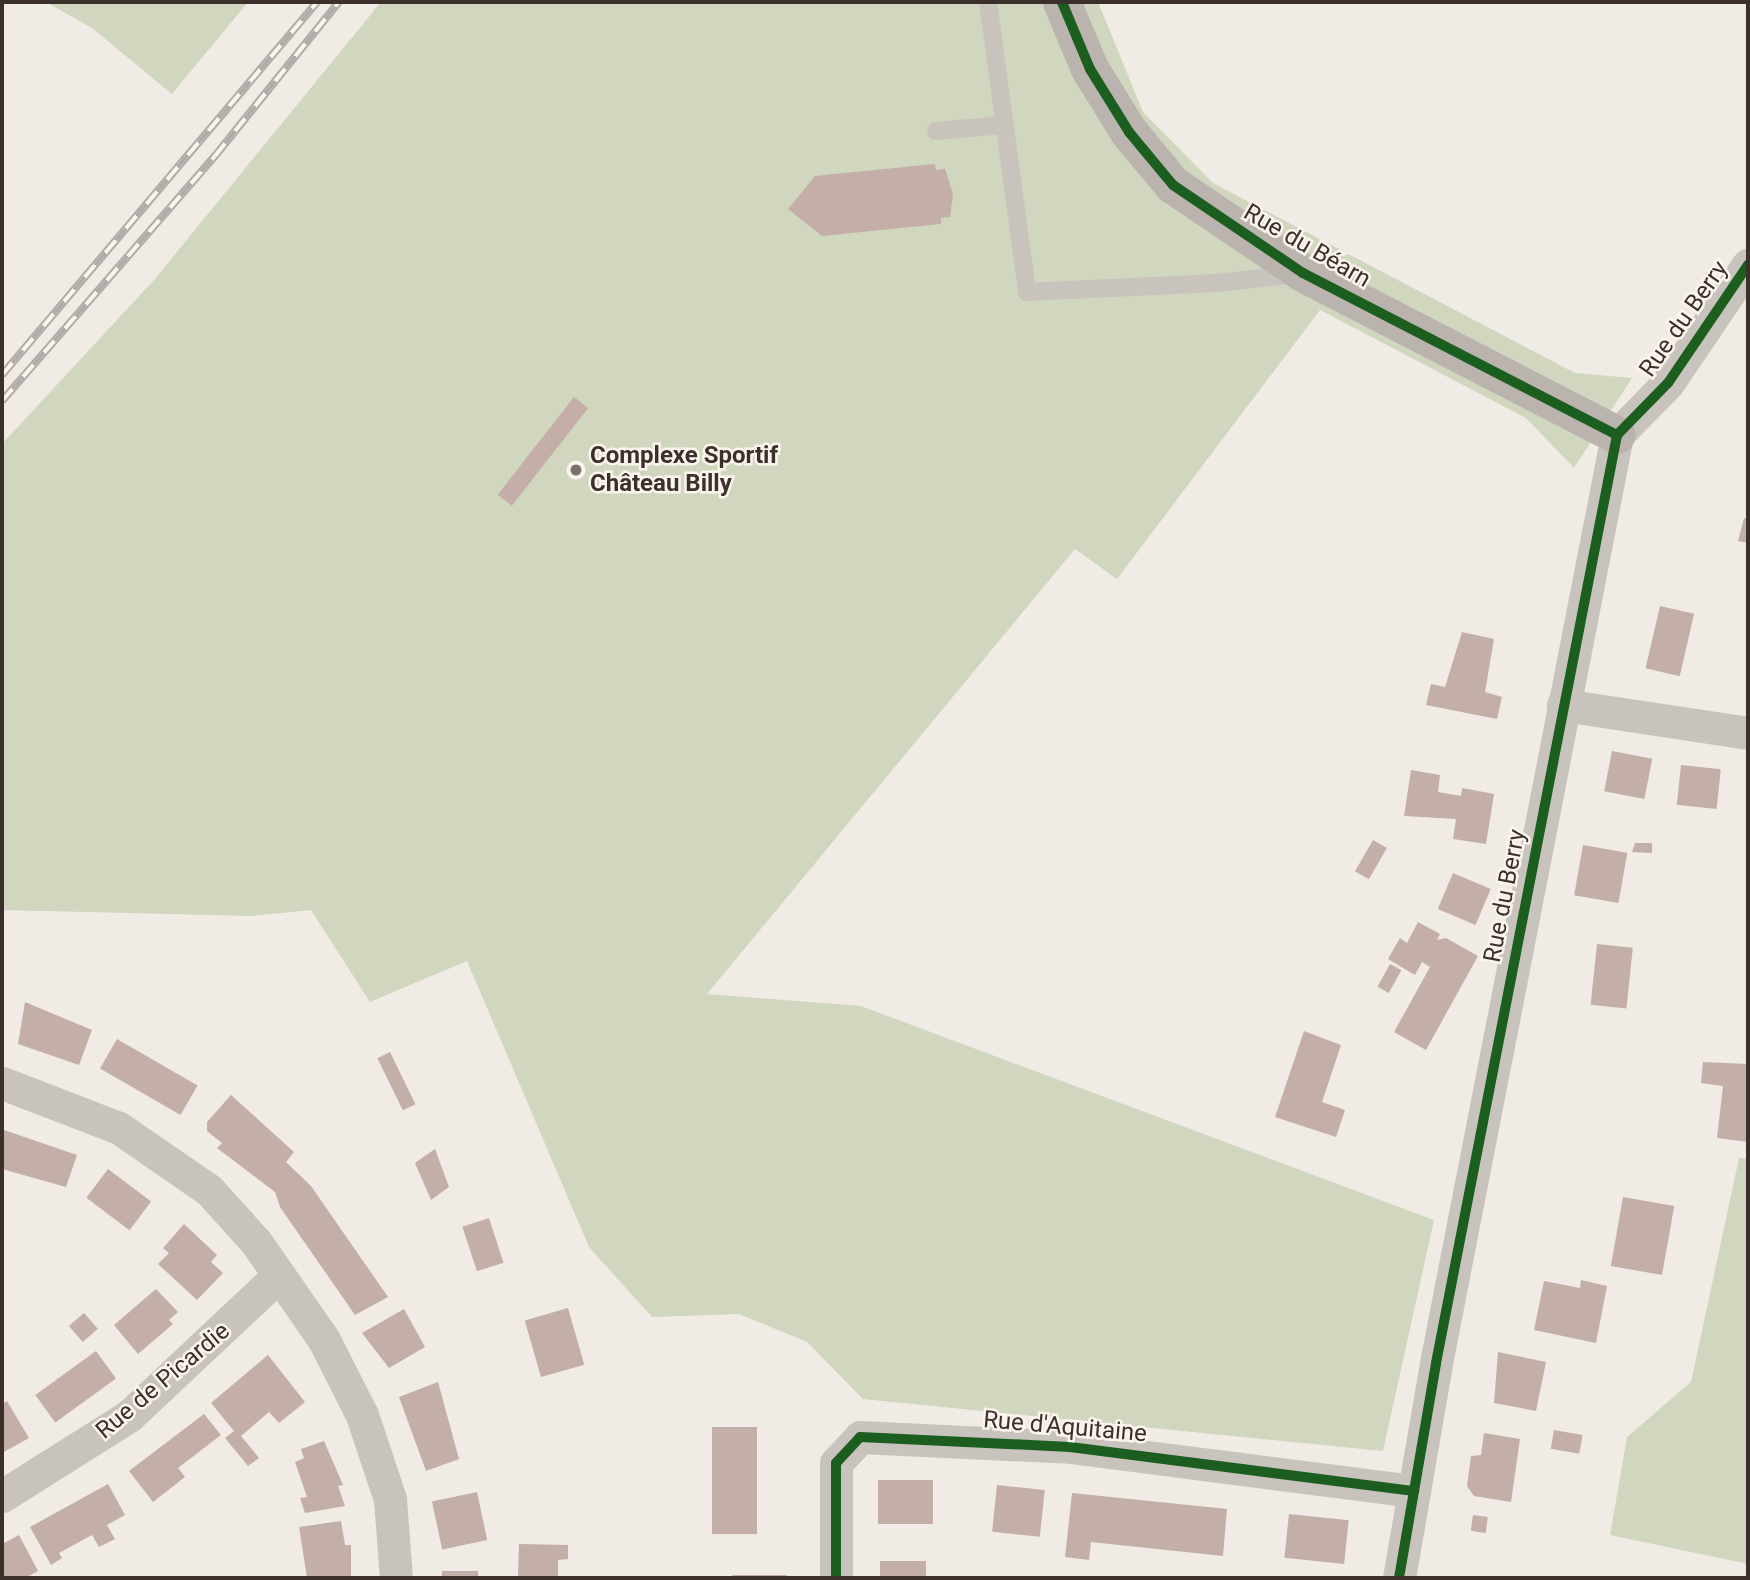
<!DOCTYPE html>
<html>
<head>
<meta charset="utf-8">
<style>
  body { margin:0 }
  #map { position:relative; width:1750px; height:1580px; overflow:hidden; background:#f0ebe5; font-family:Roboto,sans-serif }
  div>[style] { position:absolute }
  [style*='--x'] { left:calc(var(--x)*1px); top:calc(var(--y)*1px); width:calc(var(--w)*1px); rotate:calc(var(--a)*1deg) }
  .green>* { inset:0; background:#d1d6bf }
  .building>* { inset:0; background:#c3afa7; transform-origin:0 0 }
  .lane>* { height:18px; margin:-9px; padding:0 9px; transform-origin:9px; border-radius:9px; background:#c9c3be }
  .street>* { height:33px; margin:-16.5px; padding:0 16.5px; transform-origin:16.5px; border-radius:16.5px; background:#c9c3be }
  .secondary>* { height:38px; margin:-19px; padding:0 19px; transform-origin:19px; border-radius:19px; background:#bab3ae }
  .rail>* { height:8px; margin-top:-4px; transform-origin:0; background:repeating-linear-gradient(90deg,#fbf5ee 0 16px,#b1aca8 0 32px); box-sizing:border-box; border-block:2px solid #b1aca8 }
  .cycleway>* { height:10px; margin:-5px; padding:0 5px; transform-origin:5px; border-radius:5px; background:#1b5e20 }
  .dots>* { width:19px; height:19px; translate:-50% -50%; box-sizing:border-box; border:4px solid #fbf5ee; border-radius:50% }
  span { translate:-50% -50%; white-space:nowrap; text-align:center; line-height:1.15; -webkit-text-stroke:5px #fbf5ee; paint-order:stroke }
  .street-label { font-size:24px; color:#3b302b }
  .poi-label { font-size:24px; color:#3b302b; font-weight:700 }
  .left { translate:0 -50%; text-align:left }
  .frame { position:absolute; inset:0; border:4px solid #3b302b; pointer-events:none }
</style>
</head>
<body>
<div id="map">
  <div class="green">
    <i style="clip-path:polygon(46px 2px,248px 2px,172px 94px,92px 28px)"></i>
    <i style="clip-path:polygon(381px 2px,1098px 2px,1143px 112px,1213px 183px,1575px 373px,1632px 378px,1574px 468px,1526px 418px,1320px 310px,1117px 579px,1075px 549px,707px 994px,861px 1006px,1434px 1220px,1383px 1451px,863px 1399px,807px 1342px,739px 1314px,652px 1317px,589px 1247px,467px 961px,370px 1002px,311px 910px,252px 916px,2px 910px,2px 444px,154px 280px)"></i>
    <i style="clip-path:polygon(1739px 1158px,1748px 1159px,1748px 1564px,1610px 1535px,1627px 1437px,1691px 1382px)"></i>
  </div>
  <div class="building">
    <i style="clip-path:polygon(935px 164px,936px 170px,945px 169px,953px 194px,950px 217px,941px 218px,941px 224px,822px 236px,788px 209px,815px 176px)"></i>
    <i style="left:574px;top:397px;width:18px;height:124px;rotate:38deg"></i>
    <i style="clip-path:polygon(1744px 518px,1748px 519px,1748px 543px,1738px 541px)"></i>
    <i style="left:1660px;top:606px;width:35px;height:64px;rotate:13deg"></i>
    <i style="clip-path:polygon(1462px 632px,1494px 639px,1485px 692px,1502px 697px,1497px 719px,1426px 705px,1431px 684px,1445px 687px)"></i>
    <i style="left:1612px;top:751px;width:41px;height:41px;rotate:11deg"></i>
    <i style="left:1681px;top:765px;width:40px;height:40px;rotate:6deg"></i>
    <i style="clip-path:polygon(1411px 770px,1440px 775px,1438px 792px,1461px 796px,1462px 788px,1494px 794px,1486px 844px,1453px 839px,1456px 819px,1404px 816px)"></i>
    <i style="left:1373px;top:840px;width:16px;height:36px;rotate:30deg"></i>
    <i style="clip-path:polygon(1652px 843px,1652px 853px,1632px 852px,1635px 843px)"></i>
    <i style="left:1583px;top:845px;width:45px;height:51px;rotate:10deg"></i>
    <i style="left:1453px;top:873px;width:41px;height:39px;rotate:23deg"></i>
    <i style="clip-path:polygon(1418px 922px,1440px 934px,1437px 940px,1446px 938px,1478px 956px,1426px 1050px,1394px 1032px,1430px 967px,1422px 962px,1415px 975px,1388px 959px,1400px 938px,1407px 943px)"></i>
    <i style="left:1597px;top:944px;width:36px;height:61px;rotate:6deg"></i>
    <i style="left:1390px;top:964px;width:13px;height:26px;rotate:29deg"></i>
    <i style="clip-path:polygon(25px 1002px,92px 1030px,79px 1065px,18px 1044px)"></i>
    <i style="clip-path:polygon(1304px 1031px,1341px 1045px,1322px 1102px,1345px 1110px,1336px 1137px,1275px 1117px)"></i>
    <i style="left:117px;top:1039px;width:93px;height:34px;rotate:30deg"></i>
    <i style="left:390px;top:1052px;width:58px;height:14px;rotate:64deg"></i>
    <i style="clip-path:polygon(1703px 1062px,1748px 1064px,1748px 1142px,1717px 1138px,1723px 1086px,1701px 1083px)"></i>
    <i style="clip-path:polygon(231px 1095px,294px 1152px,286px 1162px,311px 1186px,388px 1297px,355px 1315px,280px 1207px,275px 1192px,217px 1148px,222px 1143px,207px 1131px,207px 1122px)"></i>
    <i style="clip-path:polygon(4px 1130px,77px 1155px,66px 1187px,2px 1169px)"></i>
    <i style="clip-path:polygon(435px 1149px,449px 1187px,431px 1200px,415px 1163px)"></i>
    <i style="left:108px;top:1169px;width:54px;height:36px;rotate:37deg"></i>
    <i style="left:1623px;top:1197px;width:52px;height:70px;rotate:10deg"></i>
    <i style="left:489px;top:1218px;width:47px;height:28px;rotate:72deg"></i>
    <i style="clip-path:polygon(184px 1224px,217px 1255px,211px 1262px,223px 1273px,197px 1300px,158px 1264px,169px 1253px,163px 1248px)"></i>
    <i style="clip-path:polygon(1581px 1280px,1607px 1286px,1596px 1343px,1534px 1330px,1544px 1281px,1580px 1288px)"></i>
    <i style="clip-path:polygon(156px 1289px,178px 1312px,169px 1320px,173px 1324px,138px 1354px,114px 1325px)"></i>
    <i style="left:568px;top:1308px;width:59px;height:45px;rotate:74deg"></i>
    <i style="clip-path:polygon(404px 1309px,425px 1347px,389px 1368px,362px 1333px)"></i>
    <i style="left:84px;top:1313px;width:21px;height:20px;rotate:49deg"></i>
    <i style="left:96px;top:1351px;width:34px;height:75px;rotate:54deg"></i>
    <i style="clip-path:polygon(1498px 1352px,1546px 1362px,1536px 1411px,1494px 1403px)"></i>
    <i style="clip-path:polygon(268px 1355px,305px 1402px,279px 1423px,269px 1412px,241px 1436px,259px 1458px,248px 1466px,225px 1438px,234px 1431px,211px 1403px)"></i>
    <i style="clip-path:polygon(438px 1382px,459px 1459px,426px 1471px,399px 1397px)"></i>
    <i style="clip-path:polygon(7px 1401px,29px 1438px,2px 1453px,2px 1404px)"></i>
    <i style="clip-path:polygon(204px 1414px,221px 1435px,178px 1468px,185px 1477px,153px 1502px,129px 1471px)"></i>
    <i style="left:712px;top:1427px;width:45px;height:107px"></i>
    <i style="left:1554px;top:1430px;width:29px;height:19px;rotate:10deg"></i>
    <i style="clip-path:polygon(1484px 1433px,1520px 1439px,1511px 1502px,1474px 1496px,1467px 1486px,1471px 1456px,1481px 1455px)"></i>
    <i style="clip-path:polygon(324px 1441px,343px 1485px,338px 1486px,345px 1506px,305px 1513px,300px 1498px,307px 1497px,295px 1462px,304px 1458px,301px 1449px)"></i>
    <i style="left:878px;top:1480px;width:55px;height:44px"></i>
    <i style="clip-path:polygon(108px 1484px,125px 1515px,107px 1525px,115px 1539px,99px 1547px,92px 1535px,59px 1553px,62px 1558px,51px 1565px,30px 1527px)"></i>
    <i style="left:997px;top:1485px;width:48px;height:47px;rotate:6deg"></i>
    <i style="left:477px;top:1492px;width:49px;height:46px;rotate:78deg"></i>
    <i style="clip-path:polygon(1072px 1493px,1227px 1509px,1223px 1556px,1091px 1542px,1089px 1560px,1065px 1557px)"></i>
    <i style="left:1289px;top:1514px;width:60px;height:44px;rotate:6deg"></i>
    <i style="left:1473px;top:1515px;width:15px;height:16px;rotate:8deg"></i>
    <i style="clip-path:polygon(341px 1521px,345px 1545px,351px 1545px,351px 1578px,307px 1578px,299px 1527px)"></i>
    <i style="clip-path:polygon(19px 1535px,38px 1571px,25px 1578px,2px 1578px,2px 1544px)"></i>
    <i style="clip-path:polygon(519px 1544px,568px 1545px,568px 1559px,558px 1560px,558px 1577px,518px 1576px)"></i>
    <i style="left:880px;top:1561px;width:46px;height:17px"></i>
    <i style="left:442px;top:1571px;width:36px;height:7px"></i>
    <i style="left:732px;top:1575px;width:55px;height:3px"></i>
  </div>
  <div class="lane">
    <i style="--x:988;--y:2;--w:293;--a:82.3"></i>
    <i style="--x:1027;--y:292;--w:190;--a:-2.7"></i>
    <i style="--x:1217;--y:283;--w:81;--a:-6.4"></i>
    <i style="--x:936;--y:131;--w:69;--a:-5"></i>
  </div>
  <div class="street">
    <i style="--x:1563;--y:705;--w:187;--a:8.6"></i>
    <i style="--x:2;--y:1083;--w:125;--a:21"></i>
    <i style="--x:119;--y:1128;--w:109;--a:34.6"></i>
    <i style="--x:209;--y:1190;--w:70;--a:47.9"></i>
    <i style="--x:256;--y:1242;--w:119;--a:55.2"></i>
    <i style="--x:324;--y:1340;--w:84;--a:63.1"></i>
    <i style="--x:362;--y:1415;--w:89;--a:71.6"></i>
    <i style="--x:390;--y:1499;--w:79;--a:85.7"></i>
    <i style="--x:2;--y:1496;--w:150;--a:-32.2"></i>
    <i style="--x:129;--y:1416;--w:204;--a:-43.2"></i>
    <i style="--x:836;--y:1578;--w:115;--a:-90"></i>
    <i style="--x:836;--y:1463;--w:35;--a:-47"></i>
    <i style="--x:860;--y:1437;--w:210;--a:2.7"></i>
    <i style="--x:1070;--y:1447;--w:347;--a:7.3"></i>
    <i style="--x:1399;--y:1578;--w:218;--a:-80.2"></i>
    <i style="--x:1436;--y:1363;--w:945;--a:-78.96"></i>
    <i style="--x:1617;--y:435;--w:73;--a:-45.6"></i>
    <i style="--x:1668;--y:383;--w:143;--a:-55.9"></i>
  </div>
  <div class="secondary">
    <i style="--x:1062;--y:2;--w:73;--a:67.3"></i>
    <i style="--x:1090;--y:69;--w:74;--a:58.2"></i>
    <i style="--x:1129;--y:132;--w:69;--a:50.3"></i>
    <i style="--x:1173;--y:185;--w:157;--a:34.1"></i>
    <i style="--x:1303;--y:273;--w:353;--a:27.3"></i>
  </div>
  <div class="rail">
    <i style="--x:2;--y:375;--w:488;--a:-49.8"></i>
    <i style="--x:2;--y:401;--w:325;--a:-49"></i>
    <i style="--x:215;--y:156;--w:198;--a:-51.2"></i>
  </div>
  <div class="cycleway">
    <i style="--x:1062;--y:2;--w:73;--a:67.3"></i>
    <i style="--x:1090;--y:69;--w:74;--a:58.2"></i>
    <i style="--x:1129;--y:132;--w:69;--a:50.3"></i>
    <i style="--x:1173;--y:185;--w:157;--a:34.1"></i>
    <i style="--x:1303;--y:273;--w:353;--a:27.3"></i>
    <i style="--x:836;--y:1578;--w:115;--a:-90"></i>
    <i style="--x:836;--y:1463;--w:35;--a:-47"></i>
    <i style="--x:860;--y:1437;--w:210;--a:2.7"></i>
    <i style="--x:1070;--y:1447;--w:347;--a:7.3"></i>
    <i style="--x:1399;--y:1578;--w:218;--a:-80.2"></i>
    <i style="--x:1436;--y:1363;--w:945;--a:-78.96"></i>
    <i style="--x:1617;--y:435;--w:73;--a:-45.6"></i>
    <i style="--x:1668;--y:383;--w:143;--a:-55.9"></i>
  </div>
  <div class="dots">
    <i style="left:576px;top:470px;background:#7a716c"></i>
  </div>
  <div class="street-label">
    <span style="left:1307px;top:246px;rotate:30deg">Rue du Béarn</span>
    <span style="left:1684px;top:319px;rotate:-55deg">Rue du Berry</span>
    <span style="left:1505px;top:896px;rotate:-79deg">Rue du Berry</span>
    <span style="left:163px;top:1381px;rotate:-40deg">Rue de Picardie</span>
    <span style="left:1065px;top:1427px;rotate:5deg">Rue d'Aquitaine</span>
  </div>
  <div class="poi-label">
    <span class="left" style="left:590px;top:470px">Complexe Sportif<br>Château Billy</span>
  </div>
  <div class="frame"></div>
</div>
</body>
</html>
